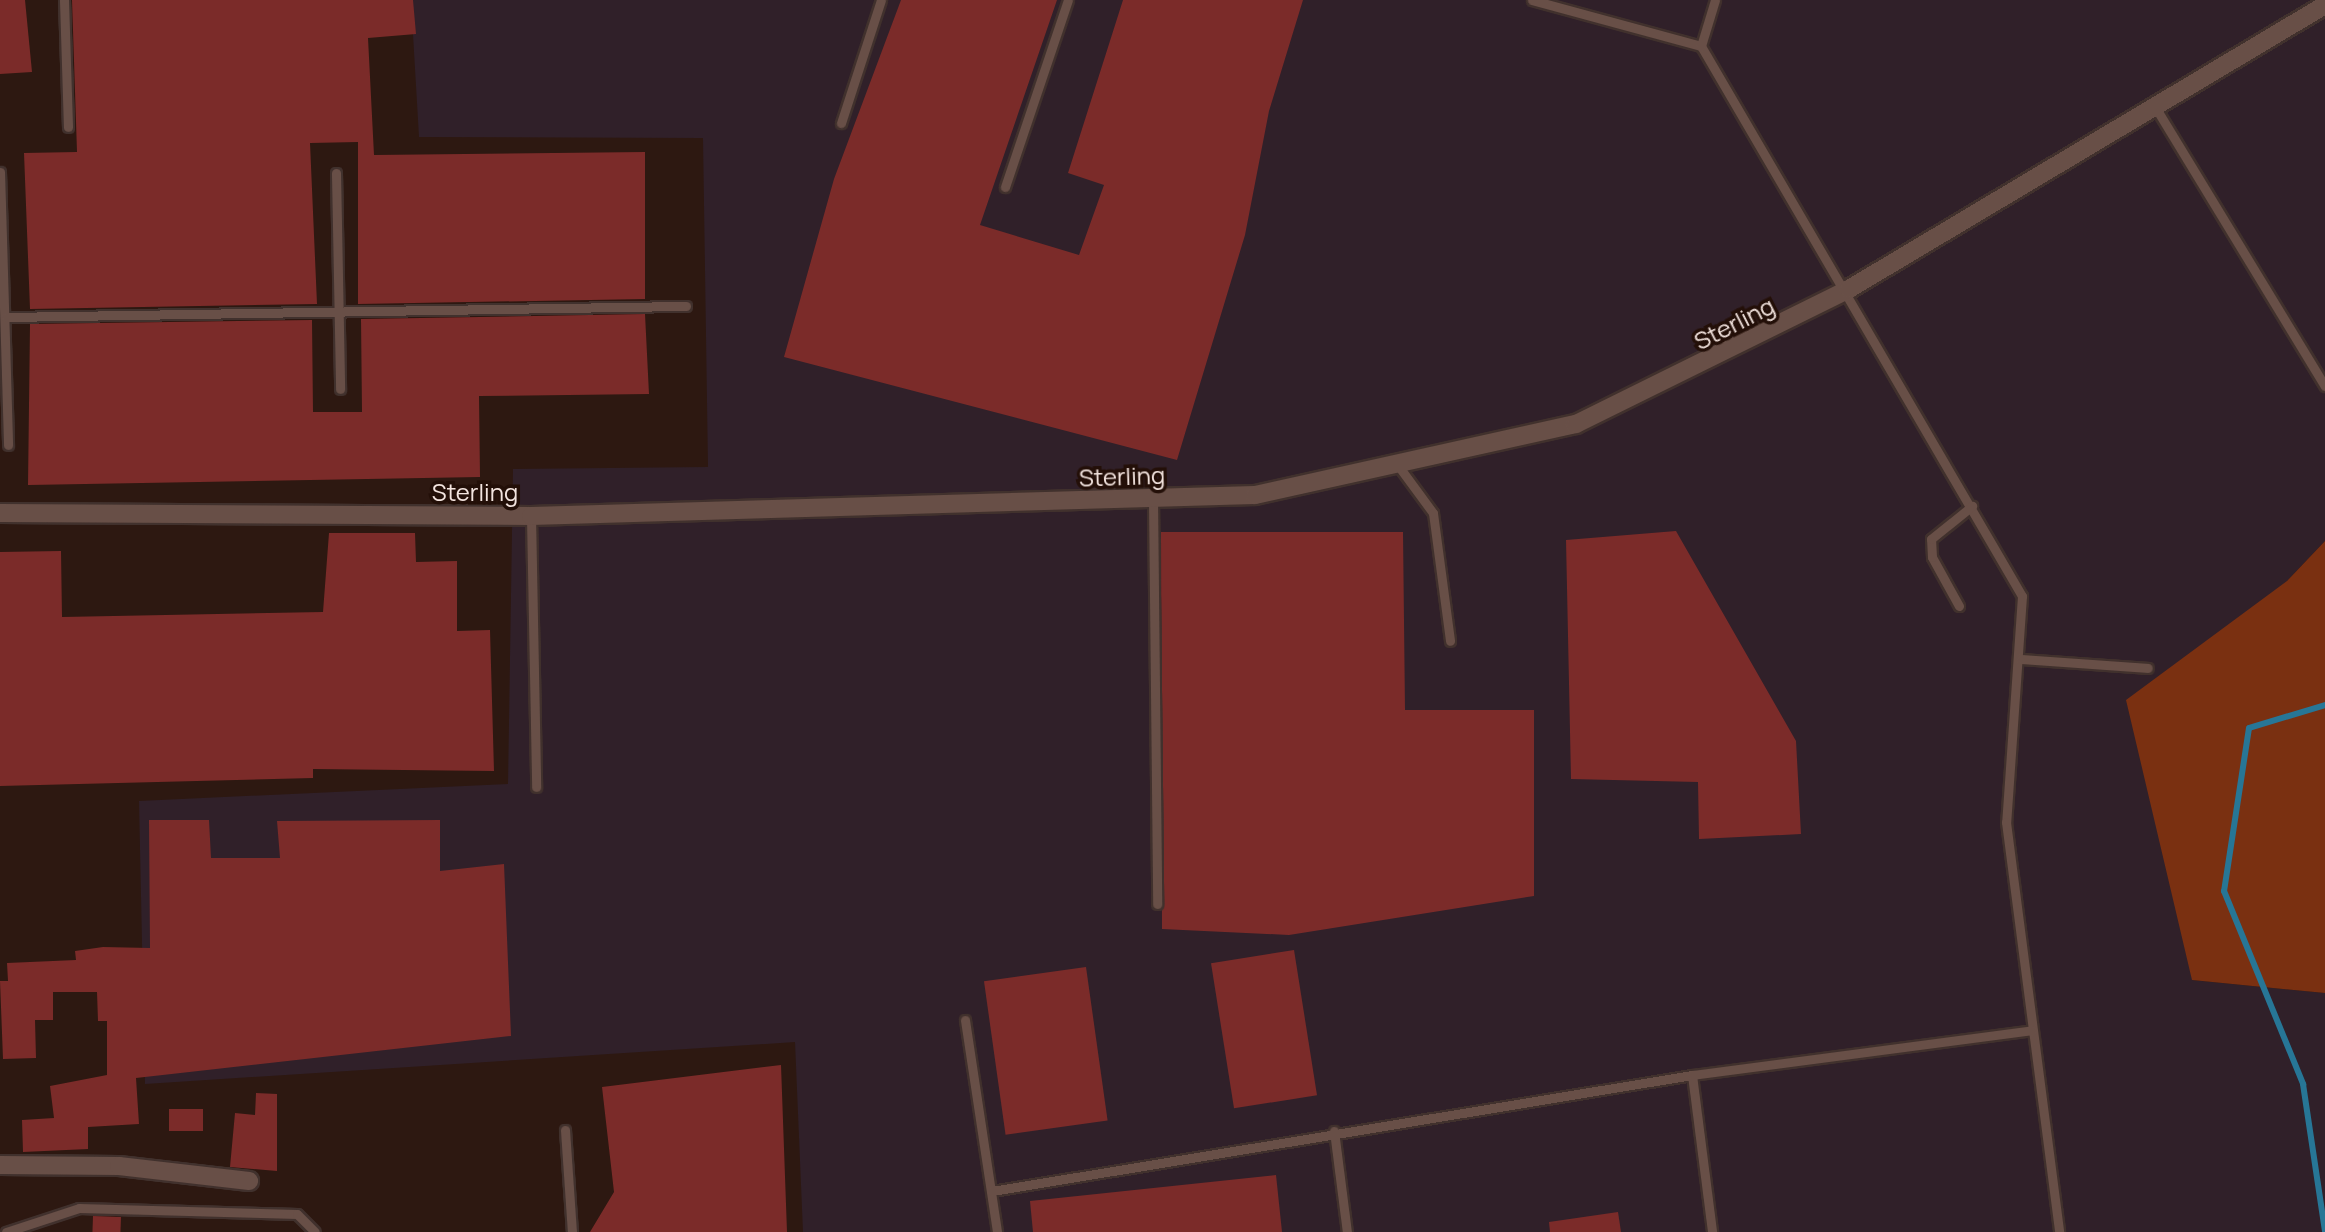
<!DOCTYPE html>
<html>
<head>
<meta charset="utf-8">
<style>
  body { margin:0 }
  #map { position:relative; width:2325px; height:1232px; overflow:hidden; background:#2d1811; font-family:Manrope,sans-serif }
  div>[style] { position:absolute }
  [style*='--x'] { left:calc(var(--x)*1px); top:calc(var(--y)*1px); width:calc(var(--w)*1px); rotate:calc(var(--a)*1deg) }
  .industrial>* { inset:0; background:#302029 }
  .forest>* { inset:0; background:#7a3011 }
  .stream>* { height:6px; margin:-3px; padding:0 3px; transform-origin:3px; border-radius:3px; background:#277696 }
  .building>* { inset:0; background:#7b2b29; transform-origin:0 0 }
  .roads { filter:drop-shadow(2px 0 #41312d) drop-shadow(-2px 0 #41312d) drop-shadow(0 2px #41312d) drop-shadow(0 -2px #41312d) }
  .lane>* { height:9px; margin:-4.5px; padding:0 4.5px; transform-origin:4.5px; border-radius:4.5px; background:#684f47 }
  .street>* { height:18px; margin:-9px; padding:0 9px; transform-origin:9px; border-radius:9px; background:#684f47 }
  span { translate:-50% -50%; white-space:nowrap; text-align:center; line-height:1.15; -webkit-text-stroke:7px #230f08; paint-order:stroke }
  .street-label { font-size:24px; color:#f3e4df }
</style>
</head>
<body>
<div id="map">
  <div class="industrial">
    <i style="clip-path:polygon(411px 0,2325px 0,2325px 541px,2287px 581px,2192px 980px,2325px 993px,2325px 1232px,803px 1232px,795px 1042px,145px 1084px,139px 801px,508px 784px,513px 469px,708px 467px,703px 138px,419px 137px)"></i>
  </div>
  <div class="forest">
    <i style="clip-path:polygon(2325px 541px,2325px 993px,2192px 980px,2126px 700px,2287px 581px)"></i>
  </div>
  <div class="stream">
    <i style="--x:2325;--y:705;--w:79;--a:163.2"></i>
    <i style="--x:2249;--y:728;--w:165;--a:98.7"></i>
    <i style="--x:2224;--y:891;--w:209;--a:67.7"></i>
    <i style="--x:2303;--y:1084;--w:150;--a:81.5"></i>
  </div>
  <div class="building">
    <i style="clip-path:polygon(0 0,25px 0,32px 72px,0 74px)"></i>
    <i style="clip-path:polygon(72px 0,413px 0,416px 34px,368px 38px,374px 155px,645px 152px,645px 299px,358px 304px,358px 142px,310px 143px,317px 304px,30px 309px,24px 153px,77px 152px)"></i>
    <i style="clip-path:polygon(901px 0,1057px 0,980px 225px,1079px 255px,1104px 185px,1068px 173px,1123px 0,1303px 0,1269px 111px,1245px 235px,1177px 460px,784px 357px,834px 179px)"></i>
    <i style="clip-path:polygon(645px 314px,649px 394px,479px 396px,480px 477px,28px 485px,30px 324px,312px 320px,313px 412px,362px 412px,361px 319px)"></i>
    <i style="clip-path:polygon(1676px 531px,1796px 741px,1801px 834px,1699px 839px,1698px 782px,1571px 779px,1566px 540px)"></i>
    <i style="clip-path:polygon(1161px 532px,1403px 532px,1405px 710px,1534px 710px,1534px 896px,1289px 935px,1162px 929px)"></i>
    <i style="clip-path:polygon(329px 533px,415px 533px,416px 562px,457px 561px,457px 631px,490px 630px,494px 771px,313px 769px,313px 778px,0 786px,0 552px,61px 551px,62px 617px,323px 612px)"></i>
    <i style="clip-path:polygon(149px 820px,209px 820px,211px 858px,280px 858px,277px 821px,440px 820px,440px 871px,504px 864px,511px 1036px,136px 1078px,139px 1124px,88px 1127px,88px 1149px,23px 1152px,22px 1120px,54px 1118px,50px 1086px,107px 1075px,107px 1021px,98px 1021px,97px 992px,53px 992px,53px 1020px,35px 1020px,36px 1058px,3px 1059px,0 981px,8px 981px,7px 963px,76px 960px,75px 951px,103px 947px,150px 948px)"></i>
    <i style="left:1294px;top:950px;width:147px;height:84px;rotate:81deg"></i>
    <i style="left:1086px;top:967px;width:155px;height:103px;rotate:82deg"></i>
    <i style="clip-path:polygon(781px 1065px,787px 1232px,590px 1232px,614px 1192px,602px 1087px)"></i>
    <i style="clip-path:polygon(256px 1093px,277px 1094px,277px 1171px,230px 1167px,235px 1113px,255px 1115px)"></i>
    <i style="left:169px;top:1109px;width:34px;height:22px"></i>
    <i style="clip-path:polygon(1276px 1175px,1282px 1232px,1033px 1232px,1030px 1201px)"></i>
    <i style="clip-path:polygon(1618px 1212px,1621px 1232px,1550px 1232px,1549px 1222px)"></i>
    <i style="left:93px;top:1216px;width:28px;height:16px;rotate:2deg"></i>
  </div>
  <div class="roads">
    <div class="lane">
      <i style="--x:64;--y:0;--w:127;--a:88.2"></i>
      <i style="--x:1532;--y:0;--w:175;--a:15.2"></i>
      <i style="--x:1701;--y:46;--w:637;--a:59.73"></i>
      <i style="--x:2022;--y:596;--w:227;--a:94"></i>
      <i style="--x:2006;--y:822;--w:413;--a:82.6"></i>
      <i style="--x:1701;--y:46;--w:48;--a:-73.1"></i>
      <i style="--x:2157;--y:110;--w:323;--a:58.7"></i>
      <i style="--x:841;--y:123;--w:129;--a:-72"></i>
      <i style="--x:0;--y:172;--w:273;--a:88.3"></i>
      <i style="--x:336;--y:173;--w:216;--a:88.9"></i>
      <i style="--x:1005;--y:187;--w:197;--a:-71.4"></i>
      <i style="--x:6;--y:317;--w:680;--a:-0.93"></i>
      <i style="--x:1397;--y:464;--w:61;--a:53.7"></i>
      <i style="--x:1433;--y:513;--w:129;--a:82.4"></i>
      <i style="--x:1153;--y:498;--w:406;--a:89.4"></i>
      <i style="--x:531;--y:516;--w:271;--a:88.9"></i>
      <i style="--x:1959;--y:606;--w:56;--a:-118.9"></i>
      <i style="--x:1932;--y:557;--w:18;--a:-93"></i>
      <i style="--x:1931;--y:539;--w:53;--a:-38.8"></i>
      <i style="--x:2022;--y:659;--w:126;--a:4.1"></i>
      <i style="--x:965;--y:1020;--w:214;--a:81.4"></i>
      <i style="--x:1692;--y:1075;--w:158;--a:82.7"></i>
      <i style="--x:565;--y:1130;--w:102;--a:86.1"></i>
      <i style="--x:1334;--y:1131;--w:102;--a:82.7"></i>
      <i style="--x:992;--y:1191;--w:710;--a:-9.41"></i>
      <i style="--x:1692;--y:1075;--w:343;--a:-7.5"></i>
      <i style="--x:6;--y:1232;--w:77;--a:-18.2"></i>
      <i style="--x:79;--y:1208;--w:218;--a:1.6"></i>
      <i style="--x:297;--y:1214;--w:25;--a:45"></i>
    </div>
    <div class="street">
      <i style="--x:0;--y:513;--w:531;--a:0.32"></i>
      <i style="--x:531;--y:516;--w:724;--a:-1.66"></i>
      <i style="--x:1255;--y:495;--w:329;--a:-12.5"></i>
      <i style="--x:1576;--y:424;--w:305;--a:-26.3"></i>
      <i style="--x:1849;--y:289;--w:554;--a:-30.82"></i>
      <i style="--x:0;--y:1165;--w:119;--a:0.5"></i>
      <i style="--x:119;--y:1166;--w:131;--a:6.6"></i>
    </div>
  </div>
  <div class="street-label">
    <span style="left:1734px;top:323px;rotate:-27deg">Sterling</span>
    <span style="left:1122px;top:476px;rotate:-2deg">Sterling</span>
    <span style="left:475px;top:492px">Sterling</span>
  </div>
</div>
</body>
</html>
